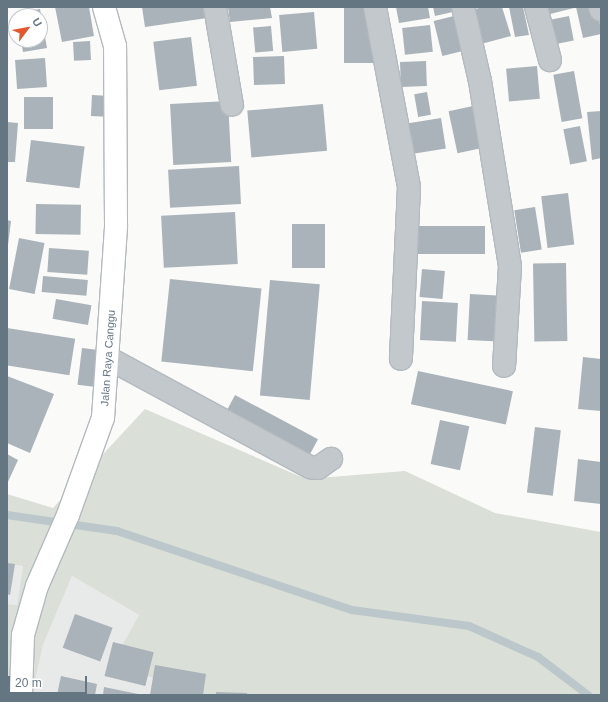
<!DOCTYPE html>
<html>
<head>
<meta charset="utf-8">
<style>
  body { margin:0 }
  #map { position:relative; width:608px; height:702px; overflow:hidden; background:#fafaf8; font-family:Helvetica,sans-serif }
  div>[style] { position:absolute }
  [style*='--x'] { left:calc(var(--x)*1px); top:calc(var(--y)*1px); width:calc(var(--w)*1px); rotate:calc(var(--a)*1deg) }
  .built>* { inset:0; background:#e8e9e9 }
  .green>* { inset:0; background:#dadfd7 }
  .stream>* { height:8px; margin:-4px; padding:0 4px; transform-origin:4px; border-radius:4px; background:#bbc7cb }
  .building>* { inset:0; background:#aab3b9; transform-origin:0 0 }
  .roads { filter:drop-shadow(1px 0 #b3babf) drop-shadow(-1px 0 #b3babf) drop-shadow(0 1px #b3babf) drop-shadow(0 -1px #b3babf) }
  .minor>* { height:22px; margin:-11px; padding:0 11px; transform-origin:11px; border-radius:11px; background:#c3c8cc }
  .secondary>* { height:22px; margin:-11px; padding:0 11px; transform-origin:11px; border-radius:11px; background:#fff }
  span { translate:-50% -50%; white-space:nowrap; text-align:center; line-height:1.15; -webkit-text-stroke:4px #fff; paint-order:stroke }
  .street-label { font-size:11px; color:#657683 }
  .frame { position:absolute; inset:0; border:8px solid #657683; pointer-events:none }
  .north { position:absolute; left:8px; top:8px; width:40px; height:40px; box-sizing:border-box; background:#fff; border:1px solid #c1c8cd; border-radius:50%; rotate:58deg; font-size:11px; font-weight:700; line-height:16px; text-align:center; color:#657683 }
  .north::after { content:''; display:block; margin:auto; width:14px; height:18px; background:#e4572e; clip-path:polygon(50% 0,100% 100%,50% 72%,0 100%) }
  .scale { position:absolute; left:8px; top:676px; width:79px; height:18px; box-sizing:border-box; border:2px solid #657683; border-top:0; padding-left:5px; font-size:12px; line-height:14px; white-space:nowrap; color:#657683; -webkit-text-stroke:3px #fff; paint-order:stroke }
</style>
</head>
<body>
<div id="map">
  <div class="built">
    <i style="clip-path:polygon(7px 564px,23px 566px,17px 605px,7px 604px)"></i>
    <i style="clip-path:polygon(72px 576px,139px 615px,111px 665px,204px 695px,32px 695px,43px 645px)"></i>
  </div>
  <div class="green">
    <i style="clip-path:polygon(145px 409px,306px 479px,405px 471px,495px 513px,601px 532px,601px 695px,207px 695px,111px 665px,139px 615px,72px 576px,43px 645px,32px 695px,7px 695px,7px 604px,17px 605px,23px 566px,7px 564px,7px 494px,53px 508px)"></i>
  </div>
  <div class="stream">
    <i style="--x:7;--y:515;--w:111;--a:8.3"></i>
    <i style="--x:117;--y:531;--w:248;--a:18.6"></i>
    <i style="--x:352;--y:610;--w:118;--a:7.8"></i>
    <i style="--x:469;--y:626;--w:76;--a:24.2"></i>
    <i style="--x:538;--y:657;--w:63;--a:37.2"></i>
  </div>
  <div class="building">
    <i style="clip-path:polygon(55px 7px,89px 7px,94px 36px,62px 42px)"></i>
    <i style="clip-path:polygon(142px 7px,213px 7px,214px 17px,145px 27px)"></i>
    <i style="clip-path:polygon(228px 7px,270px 7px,272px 18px,230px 22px)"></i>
    <i style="left:344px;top:7px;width:29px;height:56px"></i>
    <i style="clip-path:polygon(396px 7px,428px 7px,430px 18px,399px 23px)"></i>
    <i style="clip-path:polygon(433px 7px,456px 7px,457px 11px,435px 16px)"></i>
    <i style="clip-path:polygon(483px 7px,502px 7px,511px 36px,481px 44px,471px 10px)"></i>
    <i style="clip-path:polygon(509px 7px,523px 7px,529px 35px,515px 37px)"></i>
    <i style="clip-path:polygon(544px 7px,574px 7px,574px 8px,546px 15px)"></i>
    <i style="clip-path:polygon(576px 7px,598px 7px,601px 34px,583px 38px)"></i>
    <i style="clip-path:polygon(40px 9px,47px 48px,23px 52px,21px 40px,40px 40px,40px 16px,17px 16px,16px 13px)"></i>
    <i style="left:314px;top:12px;width:37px;height:35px;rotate:85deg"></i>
    <i style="left:454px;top:16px;width:36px;height:21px;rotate:76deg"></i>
    <i style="left:569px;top:16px;width:25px;height:23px;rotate:79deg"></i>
    <i style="left:430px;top:25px;width:27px;height:28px;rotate:84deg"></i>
    <i style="left:271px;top:26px;width:25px;height:18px;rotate:85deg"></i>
    <i style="left:191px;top:37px;width:49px;height:38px;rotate:83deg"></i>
    <i style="left:90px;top:41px;width:19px;height:17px;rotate:87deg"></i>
    <i style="left:284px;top:56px;width:28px;height:31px;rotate:88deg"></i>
    <i style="left:45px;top:58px;width:29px;height:30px;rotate:86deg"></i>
    <i style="left:426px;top:61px;width:25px;height:26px;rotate:88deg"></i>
    <i style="left:537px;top:66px;width:33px;height:31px;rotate:85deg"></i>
    <i style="left:574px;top:71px;width:48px;height:21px;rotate:80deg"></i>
    <i style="left:427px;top:92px;width:23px;height:13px;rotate:80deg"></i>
    <i style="left:92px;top:95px;width:22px;height:21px;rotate:3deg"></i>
    <i style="left:24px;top:97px;width:29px;height:32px"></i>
    <i style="left:228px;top:101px;width:61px;height:58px;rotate:87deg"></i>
    <i style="left:323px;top:104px;width:47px;height:76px;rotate:85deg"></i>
    <i style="left:473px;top:106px;width:43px;height:25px;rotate:78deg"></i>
    <i style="clip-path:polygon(601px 111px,601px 158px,592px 160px,587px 112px)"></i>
    <i style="left:441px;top:118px;width:31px;height:33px;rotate:81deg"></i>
    <i style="clip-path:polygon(7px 122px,18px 123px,15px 162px,7px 162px)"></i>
    <i style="left:580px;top:126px;width:36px;height:17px;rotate:79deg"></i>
    <i style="left:31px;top:140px;width:54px;height:42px;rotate:7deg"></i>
    <i style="left:239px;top:166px;width:38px;height:71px;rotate:87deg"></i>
    <i style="left:568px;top:193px;width:52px;height:27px;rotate:83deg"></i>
    <i style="left:36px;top:204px;width:45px;height:30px;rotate:1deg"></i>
    <i style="left:535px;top:207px;width:43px;height:21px;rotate:81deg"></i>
    <i style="left:235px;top:212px;width:52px;height:74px;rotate:87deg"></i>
    <i style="clip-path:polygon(7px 220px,11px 221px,8px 245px,7px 245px)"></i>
    <i style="left:292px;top:224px;width:33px;height:44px"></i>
    <i style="left:417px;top:226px;width:68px;height:28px"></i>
    <i style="left:19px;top:238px;width:26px;height:52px;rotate:11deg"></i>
    <i style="left:49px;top:248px;width:40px;height:24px;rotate:4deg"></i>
    <i style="left:566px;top:263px;width:78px;height:33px;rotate:89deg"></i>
    <i style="left:422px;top:269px;width:23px;height:28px;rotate:5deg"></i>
    <i style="left:43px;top:276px;width:45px;height:16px;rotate:5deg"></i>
    <i style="left:170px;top:279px;width:92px;height:83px;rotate:6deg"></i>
    <i style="left:270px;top:280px;width:50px;height:116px;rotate:5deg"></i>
    <i style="left:470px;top:294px;width:36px;height:46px;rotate:3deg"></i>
    <i style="left:56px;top:299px;width:36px;height:20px;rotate:10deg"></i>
    <i style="left:422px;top:301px;width:36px;height:39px;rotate:3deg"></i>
    <i style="left:7px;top:328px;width:69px;height:37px;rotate:9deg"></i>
    <i style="left:82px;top:348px;width:25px;height:37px;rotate:7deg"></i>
    <i style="clip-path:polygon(583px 357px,601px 359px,601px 411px,578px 409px)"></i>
    <i style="left:418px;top:371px;width:97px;height:34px;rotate:12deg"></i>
    <i style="clip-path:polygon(7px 376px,54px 394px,30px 453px,7px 443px)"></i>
    <i style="left:235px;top:395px;width:94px;height:18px;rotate:28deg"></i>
    <i style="left:440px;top:420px;width:30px;height:45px;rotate:12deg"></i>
    <i style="left:535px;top:427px;width:26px;height:66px;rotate:7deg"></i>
    <i style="clip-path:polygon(7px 454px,18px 460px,7px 484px)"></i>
    <i style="clip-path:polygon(578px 459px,601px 462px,601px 504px,574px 501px)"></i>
    <i style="clip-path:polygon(7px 563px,15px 564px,10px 595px,7px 594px)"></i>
    <i style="left:75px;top:614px;width:40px;height:36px;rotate:20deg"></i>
    <i style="left:113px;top:642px;width:42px;height:35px;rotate:14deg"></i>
    <i style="clip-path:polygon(155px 665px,206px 674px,203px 695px,150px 695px)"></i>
    <i style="clip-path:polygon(61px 676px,97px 684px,95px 695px,57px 695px)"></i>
    <i style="clip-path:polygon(104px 687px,138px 694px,138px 695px,103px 695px)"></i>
    <i style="clip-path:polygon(216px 692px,247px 693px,247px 695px,216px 695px)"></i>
  </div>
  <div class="roads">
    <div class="minor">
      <i style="--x:215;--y:7;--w:99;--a:80.2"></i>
      <i style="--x:375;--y:7;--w:183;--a:79.3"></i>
      <i style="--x:409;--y:187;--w:172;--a:92.7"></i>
      <i style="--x:463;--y:7;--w:76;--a:77.1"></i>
      <i style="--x:480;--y:81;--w:187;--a:80.8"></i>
      <i style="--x:510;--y:266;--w:100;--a:93.4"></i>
      <i style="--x:536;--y:7;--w:55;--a:75.2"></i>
      <i style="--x:600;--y:7;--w:3;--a:72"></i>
      <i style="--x:108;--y:358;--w:230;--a:28.4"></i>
      <i style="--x:310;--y:467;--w:8;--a:7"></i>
      <i style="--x:318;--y:468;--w:16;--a:-35"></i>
    </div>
    <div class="secondary">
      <i style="--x:21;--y:695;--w:60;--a:-88.1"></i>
      <i style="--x:23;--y:635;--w:51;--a:-74.1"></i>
      <i style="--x:37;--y:586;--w:77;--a:-66.4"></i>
      <i style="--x:68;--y:515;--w:103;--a:-70.2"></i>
      <i style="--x:103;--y:418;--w:193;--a:-86.1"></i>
      <i style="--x:116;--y:225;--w:179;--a:-90.3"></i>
      <i style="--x:115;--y:46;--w:41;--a:-105.8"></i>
    </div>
  </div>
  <div class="street-label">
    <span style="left:108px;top:358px;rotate:-86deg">Jalan Raya Canggu</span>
  </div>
  <div class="frame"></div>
  <div class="north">U</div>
  <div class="scale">20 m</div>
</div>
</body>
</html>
